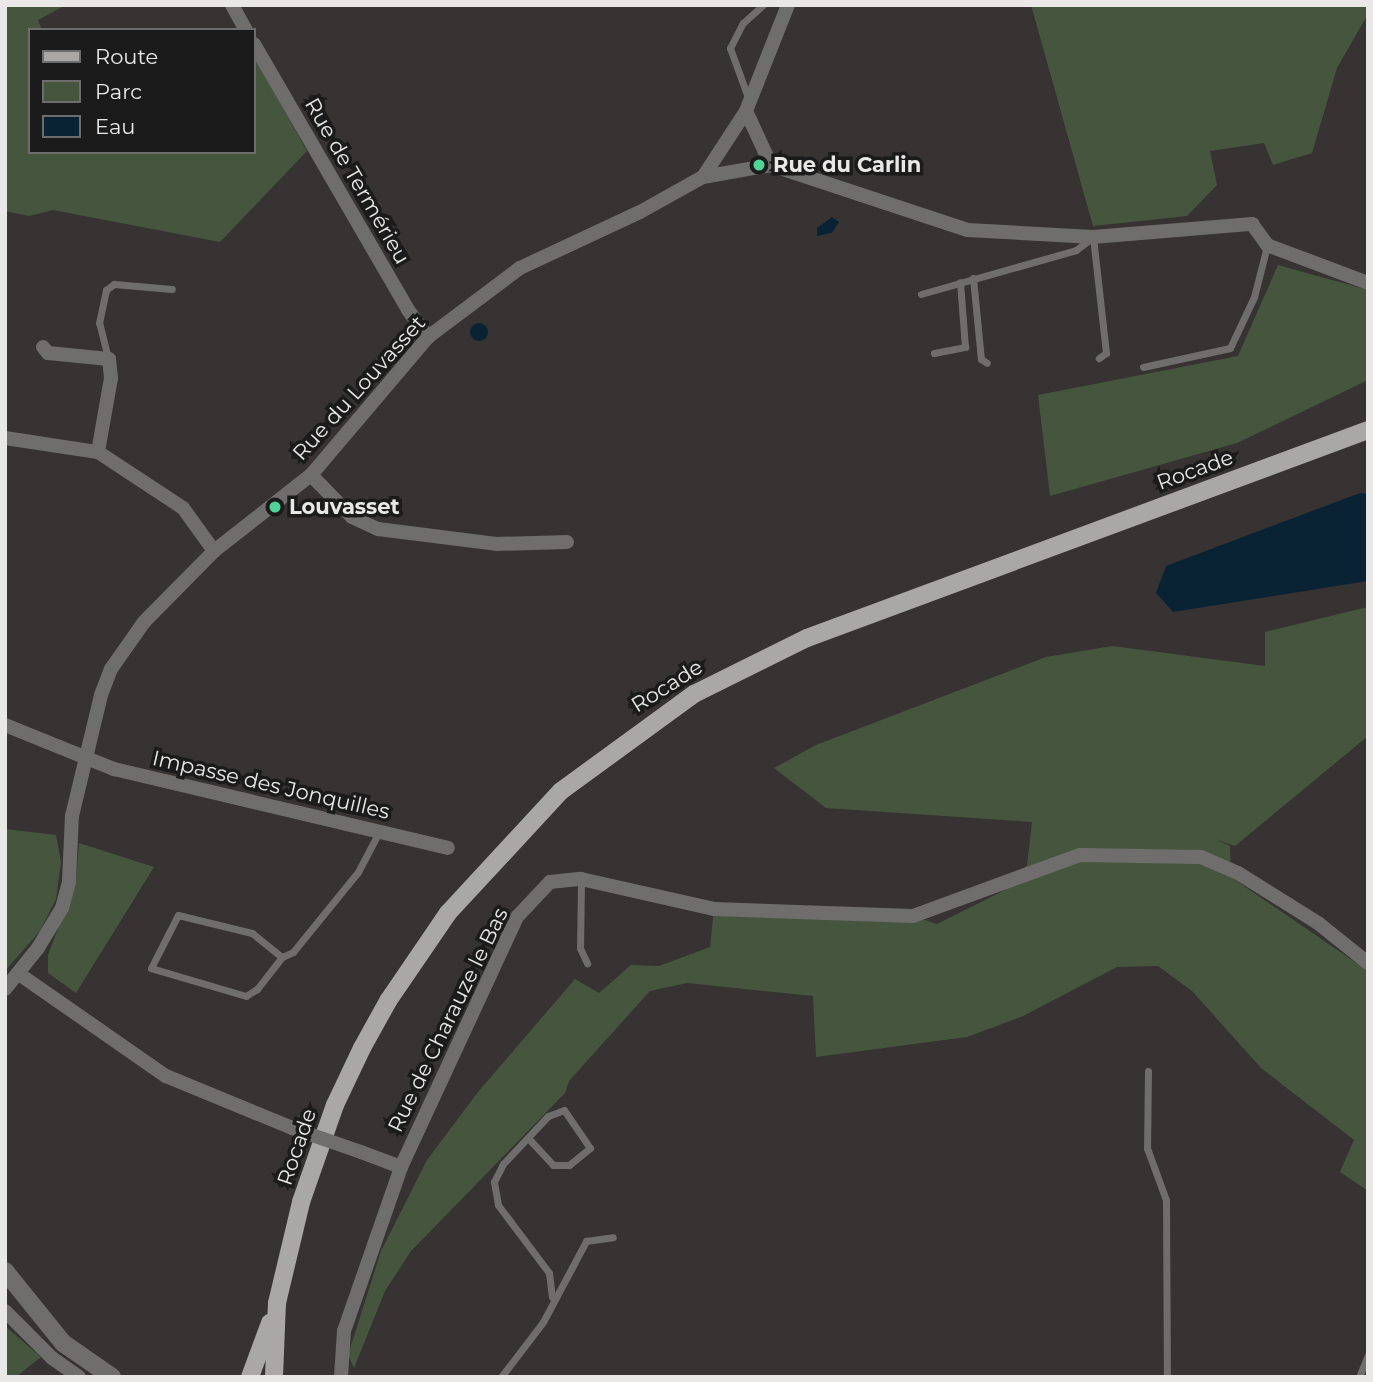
<!DOCTYPE html>
<html>
<head>
<meta charset="utf-8">
<style>
  body { margin:0 }
  #map { position:relative; width:1373px; height:1382px; overflow:hidden; background:#363332; font-family:Montserrat,sans-serif }
  div>[style] { position:absolute }
  [style*='--x'] { left:calc(var(--x)*1px); top:calc(var(--y)*1px); width:calc(var(--w)*1px); rotate:calc(var(--a)*1deg) }
  .green>* { inset:0; background:#46563e }
  .water>* { inset:0; background:#0a2334 }
  .round { border-radius:50% }
  .service>* { height:7px; margin:-3.5px; padding:0 3.5px; transform-origin:3.5px; border-radius:3.5px; background:#6f6e6d }
  .minor>* { height:14px; margin:-7px; padding:0 7px; transform-origin:7px; border-radius:7px; background:#6f6e6d }
  .tertiary>* { height:18px; margin:-9px; padding:0 9px; transform-origin:9px; border-radius:9px; background:#6f6e6d }
  .primary>* { height:18px; margin:-9px; padding:0 9px; transform-origin:9px; border-radius:9px; background:#a9a8a6 }
  .minor-bridge>* { height:14px; margin:-7px; padding:0 7px; transform-origin:7px; border-radius:7px; background:#6f6e6d }
  .dots>* { width:19px; height:19px; translate:-50% -50%; box-sizing:border-box; border:4px solid #1c1b1b; border-radius:50% }
  span { translate:-50% -50%; white-space:nowrap; text-align:center; line-height:1.15; -webkit-text-stroke:7px #1c1b1b; paint-order:stroke }
  .poi-label { font-size:21px; color:#e9e8e7; font-weight:700 }
  .left { translate:0 -50%; text-align:left }
  .street-label { font-size:21px; color:#e9e8e7 }
  .frame { position:absolute; inset:0; border:7px solid #e9e8e7; pointer-events:none }
  .legend { position:absolute; left:28px; top:28px; width:228px; height:126px; box-sizing:border-box; background:#1c1b1b; border:2px solid #6e6d6d; margin:0; padding:9px 12px; list-style:none; font-size:21px; color:#e9e8e7 }
  .legend li { display:flex; align-items:center; gap:14px; height:35px }
  .legend b { width:35px; border:2px solid #6e6d6d }
</style>
</head>
<body>
<div id="map">
  <div class="green">
    <i style="clip-path:polygon(5px 5px,66px 5px,38px 20px,42px 30px,30px 30px,30px 152px,254px 152px,254px 56px,307px 151px,220px 242px,53px 210px,29px 216px,5px 211px)"></i>
    <i style="clip-path:polygon(1031px 5px,1368px 5px,1368px 14px,1337px 68px,1312px 153px,1273px 165px,1264px 143px,1210px 151px,1217px 185px,1187px 216px,1093px 226px)"></i>
    <i style="clip-path:polygon(1278px 265px,1368px 290px,1368px 380px,1237px 443px,1050px 496px,1038px 395px,1238px 356px)"></i>
    <i style="clip-path:polygon(1368px 607px,1368px 736px,1235px 846px,1215px 839px,1230px 846px,1231px 877px,1368px 971px,1368px 1191px,1340px 1172px,1354px 1140px,1261px 1068px,1192px 991px,1158px 966px,1117px 967px,1021px 1017px,967px 1037px,816px 1057px,813px 996px,687px 983px,650px 991px,569px 1081px,565px 1093px,411px 1251px,385px 1291px,354px 1368px,348px 1355px,381px 1251px,427px 1160px,478px 1092px,575px 979px,599px 993px,631px 965px,659px 966px,710px 947px,714px 909px,913px 916px,937px 924px,1005px 890px,1027px 865px,1032px 822px,826px 808px,774px 768px,816px 745px,1046px 657px,1112px 646px,1265px 666px,1265px 632px)"></i>
    <i style="clip-path:polygon(5px 829px,56px 835px,61px 862px,56px 899px,40px 931px,5px 971px)"></i>
    <i style="clip-path:polygon(79px 843px,154px 867px,76px 993px,48px 973px,48px 955px,76px 881px)"></i>
    <i style="clip-path:polygon(5px 1326px,41px 1357px,16px 1377px,5px 1377px)"></i>
  </div>
  <div class="water">
    <i style="clip-path:polygon(832px 217px,839px 222px,832px 233px,817px 236px,817px 228px)"></i>
    <i class="round" style="left:470px;top:323px;width:18px;height:18px"></i>
    <i style="clip-path:polygon(1360px 493px,1368px 494px,1368px 581px,1173px 612px,1156px 593px,1166px 566px)"></i>
  </div>
  <div class="service">
    <i style="--x:749;--y:100;--w:55;--a:-110.1"></i>
    <i style="--x:730;--y:48;--w:28;--a:-63"></i>
    <i style="--x:743;--y:23;--w:27;--a:-42"></i>
    <i style="--x:973;--y:278;--w:81;--a:84.4"></i>
    <i style="--x:981;--y:359;--w:7;--a:34"></i>
    <i style="--x:921;--y:294;--w:161;--a:-15.8"></i>
    <i style="--x:1076;--y:250;--w:21;--a:-37"></i>
    <i style="--x:1093;--y:237;--w:117;--a:83.6"></i>
    <i style="--x:1106;--y:353;--w:9;--a:144"></i>
    <i style="--x:934;--y:353;--w:32;--a:-11"></i>
    <i style="--x:965;--y:347;--w:65;--a:-94.4"></i>
    <i style="--x:108;--y:358;--w:36;--a:-104"></i>
    <i style="--x:99;--y:323;--w:34;--a:-78"></i>
    <i style="--x:106;--y:290;--w:10;--a:-37"></i>
    <i style="--x:114;--y:284;--w:58;--a:4.9"></i>
    <i style="--x:1143;--y:367;--w:89;--a:-12.3"></i>
    <i style="--x:1230;--y:348;--w:56;--a:-64.8"></i>
    <i style="--x:1254;--y:297;--w:53;--a:-75.7"></i>
    <i style="--x:581;--y:880;--w:68;--a:90.8"></i>
    <i style="--x:580;--y:948;--w:17;--a:65"></i>
    <i style="--x:282;--y:957;--w:41;--a:128"></i>
    <i style="--x:257;--y:989;--w:13;--a:148"></i>
    <i style="--x:246;--y:996;--w:99;--a:-163.6"></i>
    <i style="--x:151;--y:968;--w:59;--a:-63"></i>
    <i style="--x:178;--y:915;--w:76;--a:13.7"></i>
    <i style="--x:252;--y:933;--w:38;--a:39"></i>
    <i style="--x:282;--y:957;--w:12;--a:-24"></i>
    <i style="--x:293;--y:952;--w:103;--a:-50.9"></i>
    <i style="--x:358;--y:872;--w:45;--a:-62.3"></i>
    <i style="--x:1148;--y:1071;--w:77;--a:90.7"></i>
    <i style="--x:1147;--y:1148;--w:55;--a:69.9"></i>
    <i style="--x:1166;--y:1200;--w:177;--a:89.7"></i>
    <i style="--x:528;--y:1138;--w:37;--a:47"></i>
    <i style="--x:553;--y:1165;--w:16;--a:0"></i>
    <i style="--x:569;--y:1165;--w:27;--a:-39"></i>
    <i style="--x:590;--y:1148;--w:46;--a:-124.4"></i>
    <i style="--x:564;--y:1110;--w:17;--a:159"></i>
    <i style="--x:548;--y:1116;--w:66;--a:133.2"></i>
    <i style="--x:503;--y:1164;--w:20;--a:117"></i>
    <i style="--x:494;--y:1182;--w:23;--a:80"></i>
    <i style="--x:498;--y:1205;--w:85;--a:53.1"></i>
    <i style="--x:549;--y:1273;--w:24;--a:83"></i>
    <i style="--x:501;--y:1377;--w:69;--a:-52.6"></i>
    <i style="--x:543;--y:1322;--w:92;--a:-62"></i>
    <i style="--x:586;--y:1241;--w:27;--a:-8"></i>
    <i style="--x:1359;--y:1377;--w:24;--a:-68"></i>
  </div>
  <div class="minor">
    <i style="--x:232;--y:5;--w:29;--a:61"></i>
    <i style="--x:254;--y:44;--w:307;--a:59.9"></i>
    <i style="--x:408;--y:310;--w:34;--a:53"></i>
    <i style="--x:746;--y:111;--w:60;--a:65.2"></i>
    <i style="--x:703;--y:177;--w:69;--a:-10"></i>
    <i style="--x:771;--y:165;--w:207;--a:18.3"></i>
    <i style="--x:968;--y:230;--w:125;--a:3.2"></i>
    <i style="--x:1093;--y:237;--w:160;--a:-4.7"></i>
    <i style="--x:1252;--y:224;--w:26;--a:54"></i>
    <i style="--x:1267;--y:245;--w:108;--a:20.6"></i>
    <i style="--x:43;--y:347;--w:8;--a:50"></i>
    <i style="--x:48;--y:353;--w:61;--a:5.6"></i>
    <i style="--x:109;--y:359;--w:19;--a:84"></i>
    <i style="--x:111;--y:378;--w:75;--a:100"></i>
    <i style="--x:5;--y:438;--w:94;--a:8.6"></i>
    <i style="--x:98;--y:452;--w:102;--a:33.4"></i>
    <i style="--x:183;--y:508;--w:53;--a:54.2"></i>
    <i style="--x:311;--y:475;--w:59;--a:45.7"></i>
    <i style="--x:352;--y:517;--w:29;--a:25"></i>
    <i style="--x:378;--y:529;--w:119;--a:7.2"></i>
    <i style="--x:496;--y:544;--w:71;--a:-1.6"></i>
    <i style="--x:5;--y:725;--w:118;--a:22"></i>
    <i style="--x:114;--y:769;--w:343;--a:13.3"></i>
    <i style="--x:19;--y:974;--w:179;--a:34.8"></i>
    <i style="--x:166;--y:1076;--w:136;--a:22.4"></i>
    <i style="--x:5;--y:989;--w:53;--a:-51.2"></i>
    <i style="--x:38;--y:948;--w:47;--a:-59"></i>
    <i style="--x:62;--y:908;--w:28;--a:-75"></i>
    <i style="--x:69;--y:881;--w:65;--a:-87.4"></i>
    <i style="--x:72;--y:816;--w:124;--a:-76.5"></i>
    <i style="--x:101;--y:695;--w:28;--a:-69"></i>
    <i style="--x:111;--y:669;--w:57;--a:-54.9"></i>
    <i style="--x:144;--y:622;--w:100;--a:-45.4"></i>
    <i style="--x:214;--y:551;--w:123;--a:-38.1"></i>
    <i style="--x:311;--y:475;--w:181;--a:-49.7"></i>
    <i style="--x:428;--y:337;--w:115;--a:-36.9"></i>
    <i style="--x:520;--y:268;--w:132;--a:-25"></i>
    <i style="--x:640;--y:212;--w:72;--a:-29.1"></i>
    <i style="--x:703;--y:177;--w:79;--a:-56.9"></i>
    <i style="--x:746;--y:111;--w:114;--a:-68.4"></i>
    <i style="--x:361;--y:1152;--w:43;--a:20.6"></i>
    <i style="--x:5;--y:1311;--w:66;--a:45"></i>
    <i style="--x:52;--y:1358;--w:33;--a:35"></i>
    <i style="--x:341;--y:1377;--w:46;--a:-86.3"></i>
    <i style="--x:344;--y:1331;--w:174;--a:-70.8"></i>
    <i style="--x:401;--y:1167;--w:276;--a:-65.1"></i>
    <i style="--x:517;--y:917;--w:48;--a:-46.7"></i>
    <i style="--x:550;--y:882;--w:31;--a:-6"></i>
    <i style="--x:581;--y:879;--w:136;--a:12.7"></i>
    <i style="--x:714;--y:909;--w:199;--a:2"></i>
    <i style="--x:913;--y:916;--w:178;--a:-20.1"></i>
    <i style="--x:1080;--y:855;--w:121;--a:0.9"></i>
    <i style="--x:1201;--y:857;--w:40;--a:23.4"></i>
    <i style="--x:1238;--y:873;--w:94;--a:32"></i>
    <i style="--x:1318;--y:923;--w:64;--a:38.7"></i>
  </div>
  <div class="tertiary">
    <i style="--x:5;--y:1271;--w:92;--a:51.1"></i>
    <i style="--x:63;--y:1343;--w:60;--a:34.8"></i>
  </div>
  <div class="primary">
    <i style="--x:250;--y:1377;--w:58;--a:-69.7"></i>
    <i style="--x:274;--y:1377;--w:74;--a:-87.7"></i>
    <i style="--x:277;--y:1303;--w:104;--a:-76.6"></i>
    <i style="--x:301;--y:1202;--w:103;--a:-70.7"></i>
    <i style="--x:335;--y:1105;--w:63;--a:-64.7"></i>
    <i style="--x:362;--y:1048;--w:54;--a:-61"></i>
    <i style="--x:388;--y:1001;--w:107;--a:-55.7"></i>
    <i style="--x:448;--y:913;--w:166;--a:-47.2"></i>
    <i style="--x:561;--y:791;--w:165;--a:-36.1"></i>
    <i style="--x:694;--y:694;--w:126;--a:-26.4"></i>
    <i style="--x:807;--y:638;--w:598;--a:-20.34"></i>
  </div>
  <div class="minor-bridge">
    <i style="--x:292;--y:1128;--w:73;--a:19.2"></i>
  </div>
  <div class="dots">
    <i style="left:759px;top:165px;background:#4ed399"></i>
    <i style="left:275px;top:507px;background:#4ed399"></i>
  </div>
  <div class="poi-label">
    <span class="left" style="left:773px;top:165px">Rue du Carlin</span>
    <span class="left" style="left:289px;top:507px">Louvasset</span>
  </div>
  <div class="street-label">
    <span style="left:357px;top:181px;rotate:60deg">Rue de Termérieu</span>
    <span style="left:359px;top:388px;rotate:-48deg">Rue du Louvasset</span>
    <span style="left:1195px;top:470px;rotate:-20deg">Rocade</span>
    <span style="left:667px;top:686px;rotate:-32deg">Rocade</span>
    <span style="left:271px;top:785px;rotate:13deg">Impasse des Jonquilles</span>
    <span style="left:448px;top:1020px;rotate:-64deg">Rue de Charauze le Bas</span>
    <span style="left:297px;top:1147px;rotate:-71deg">Rocade</span>
  </div>
  <div class="frame"></div>
  <ul class="legend">
  <li><b style="height:9px;background:#a9a8a6"></b>Route</li>
  <li><b style="height:19px;background:#46563e"></b>Parc</li>
  <li><b style="height:19px;background:#0a2334"></b>Eau</li>
  </ul>
</div>
</body>
</html>
